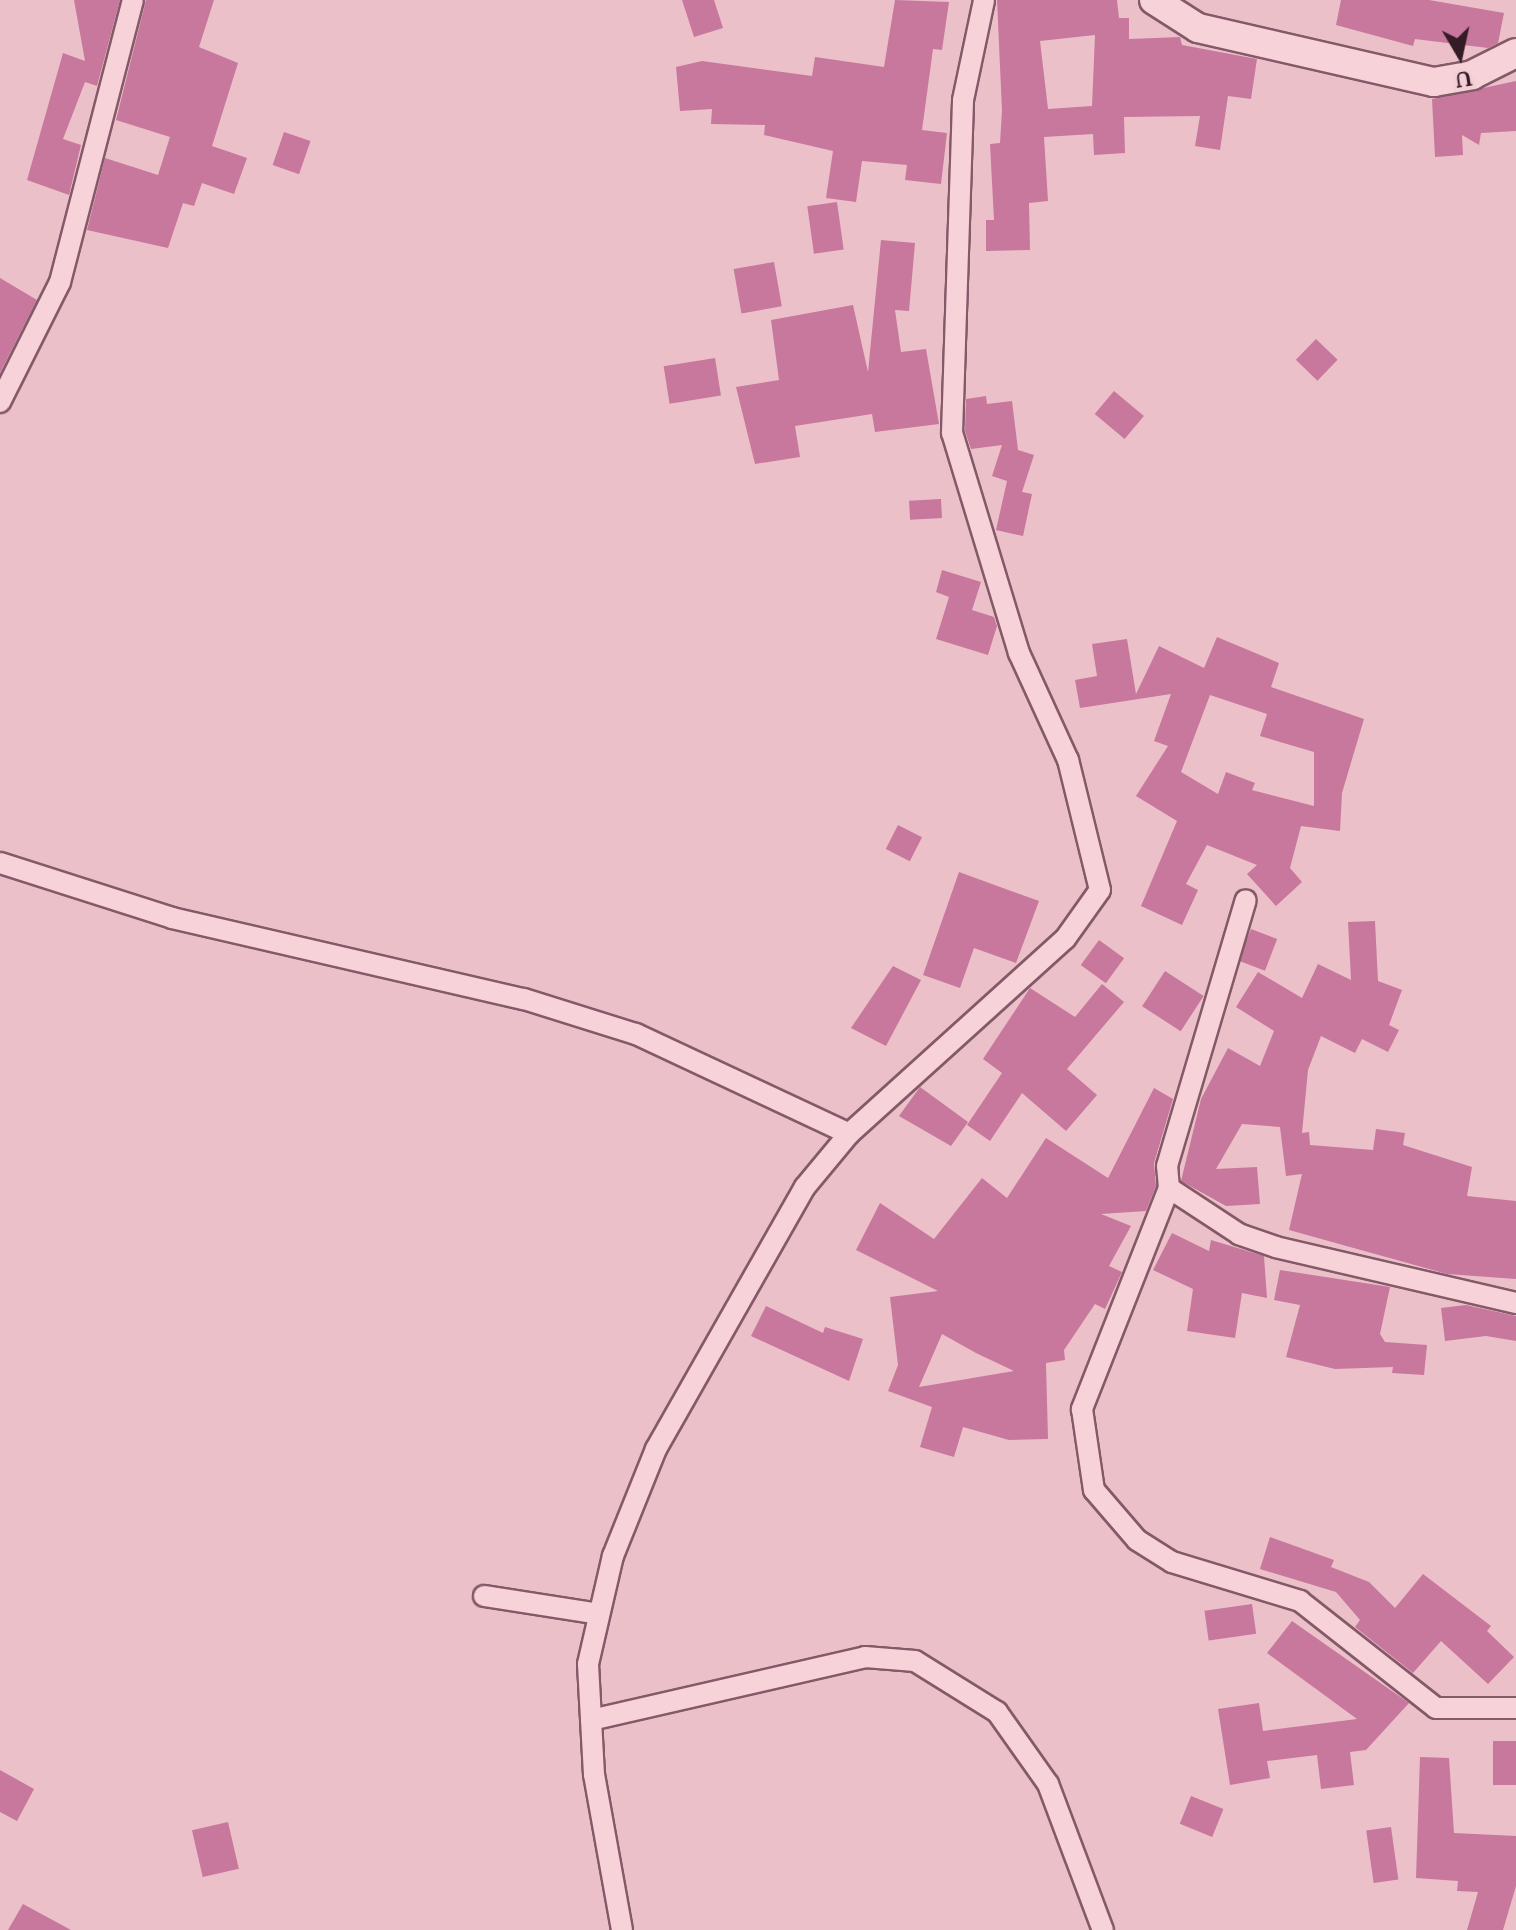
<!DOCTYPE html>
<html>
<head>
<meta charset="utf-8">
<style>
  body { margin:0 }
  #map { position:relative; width:1516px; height:1930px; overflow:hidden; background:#ecc0c8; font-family:Lora,serif }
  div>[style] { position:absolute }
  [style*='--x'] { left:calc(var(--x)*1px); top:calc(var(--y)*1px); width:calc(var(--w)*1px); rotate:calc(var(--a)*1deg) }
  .building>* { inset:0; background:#c8779d; transform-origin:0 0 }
  .roads { filter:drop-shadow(2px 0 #845968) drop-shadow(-2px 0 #845968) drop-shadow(0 2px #845968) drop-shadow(0 -2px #845968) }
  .minor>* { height:20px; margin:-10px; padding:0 10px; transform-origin:10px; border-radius:10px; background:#f7d2d9 }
  .secondary>* { height:28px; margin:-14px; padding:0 14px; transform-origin:14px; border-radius:14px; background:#f7d2d9 }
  span { translate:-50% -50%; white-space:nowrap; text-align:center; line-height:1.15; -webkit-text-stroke:8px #f3cfd5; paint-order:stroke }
  .north { position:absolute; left:1420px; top:16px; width:80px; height:80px; -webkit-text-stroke:6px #f3cfd5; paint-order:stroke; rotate:171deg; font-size:22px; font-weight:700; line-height:32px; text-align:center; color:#341c26 }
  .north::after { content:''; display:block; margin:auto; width:28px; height:36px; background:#341c26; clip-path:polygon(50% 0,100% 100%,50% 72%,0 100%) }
</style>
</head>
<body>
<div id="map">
  <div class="building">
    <i style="clip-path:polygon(74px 0,120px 0,97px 86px,85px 82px,63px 139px,81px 145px,69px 195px,27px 180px,63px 53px,85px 61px)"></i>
    <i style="clip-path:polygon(146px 0,214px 0,199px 47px,238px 63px,212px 146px,247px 158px,234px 194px,202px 183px,194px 206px,183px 203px,168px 248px,87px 230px,105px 158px,158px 175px,170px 137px,116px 120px)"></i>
    <i style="clip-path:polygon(682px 0,714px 0,723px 28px,694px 37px)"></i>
    <i style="clip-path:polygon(895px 0,949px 2px,942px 50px,933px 49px,922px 130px,947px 133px,941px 184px,905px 180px,907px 165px,862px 161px,856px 202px,826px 198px,833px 151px,764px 135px,765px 125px,711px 124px,712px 109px,680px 111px,676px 67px,702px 61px,812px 76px,815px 57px,884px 67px)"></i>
    <i style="clip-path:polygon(evenodd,997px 0,1117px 0,1119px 18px,1129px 18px,1129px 39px,1180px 37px,1182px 45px,1257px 59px,1251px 99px,1228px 96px,1220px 150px,1195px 146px,1200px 116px,1124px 117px,1125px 153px,1094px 155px,1093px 134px,1044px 137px,1048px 201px,1029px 203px,1030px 250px,986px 251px,986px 220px,994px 220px,990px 144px,1000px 143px,1002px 111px,997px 0,1095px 35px,1092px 106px,1048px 109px,1040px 41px,1095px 35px)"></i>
    <i style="clip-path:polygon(1341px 0,1429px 0,1504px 13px,1498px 43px,1488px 48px,1415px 39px,1413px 46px,1336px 25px)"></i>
    <i style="clip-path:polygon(1516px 81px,1516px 131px,1481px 133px,1479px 145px,1462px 135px,1463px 155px,1435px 157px,1432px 99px)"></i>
    <i style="left:284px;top:132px;width:28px;height:35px;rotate:19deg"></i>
    <i style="left:837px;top:202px;width:48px;height:30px;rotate:82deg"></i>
    <i style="clip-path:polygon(881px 240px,915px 243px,909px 311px,895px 310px,901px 352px,926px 349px,939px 424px,875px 432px,872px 414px,795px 426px,800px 457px,755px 464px,736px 387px,779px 380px,771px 320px,853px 305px,868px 372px)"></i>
    <i style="left:774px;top:262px;width:45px;height:41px;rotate:80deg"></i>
    <i style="clip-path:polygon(0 278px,37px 300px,0 373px)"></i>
    <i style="left:1316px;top:339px;width:30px;height:29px;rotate:44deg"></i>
    <i style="left:715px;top:358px;width:38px;height:52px;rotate:81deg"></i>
    <i style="left:1114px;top:391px;width:39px;height:30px;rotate:40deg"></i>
    <i style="clip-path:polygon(986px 396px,987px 404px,1012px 401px,1018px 450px,1034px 455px,1022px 492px,1032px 494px,1023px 536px,996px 530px,1007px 481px,992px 476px,1002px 445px,971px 449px,965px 431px,966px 399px)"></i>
    <i style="left:941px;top:499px;width:19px;height:32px;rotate:87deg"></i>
    <i style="clip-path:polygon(942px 570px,981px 582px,972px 610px,994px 617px,997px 626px,988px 655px,936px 639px,949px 597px,936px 592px)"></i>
    <i style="clip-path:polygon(evenodd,1217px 637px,1279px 663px,1271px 687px,1364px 719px,1342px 793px,1340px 831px,1301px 826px,1290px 868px,1302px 882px,1276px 906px,1247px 874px,1257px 865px,1207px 845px,1186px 884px,1198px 890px,1182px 925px,1141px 906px,1177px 821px,1136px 796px,1168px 746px,1154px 741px,1171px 694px,1080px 708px,1075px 680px,1097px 676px,1092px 644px,1127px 639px,1136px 694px,1159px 646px,1204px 668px,1217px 637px,1210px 695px,1267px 714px,1260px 736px,1314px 752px,1314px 806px,1252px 790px,1255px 783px,1226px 772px,1218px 794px,1181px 772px,1210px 695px)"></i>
    <i style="left:898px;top:825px;width:27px;height:27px;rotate:27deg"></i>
    <i style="clip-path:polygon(959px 872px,1039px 901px,1016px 963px,974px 948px,960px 988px,923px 975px)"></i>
    <i style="clip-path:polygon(1375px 921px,1378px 981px,1402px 990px,1389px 1025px,1399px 1030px,1388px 1052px,1362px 1039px,1355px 1053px,1321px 1036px,1308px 1070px,1302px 1133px,1309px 1132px,1310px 1145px,1373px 1150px,1376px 1129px,1405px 1133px,1403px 1145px,1472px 1167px,1467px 1196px,1516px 1201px,1516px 1279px,1447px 1274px,1289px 1230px,1302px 1174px,1286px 1176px,1280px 1127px,1242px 1124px,1216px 1169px,1257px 1167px,1260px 1204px,1226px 1206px,1181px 1181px,1201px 1099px,1228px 1048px,1260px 1066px,1274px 1031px,1236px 1007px,1258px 972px,1302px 998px,1318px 964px,1351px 980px,1348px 922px)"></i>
    <i style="left:1251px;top:929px;width:28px;height:34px;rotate:21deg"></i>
    <i style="left:1099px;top:940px;width:31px;height:31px;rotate:36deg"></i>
    <i style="clip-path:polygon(893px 966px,921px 980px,886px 1046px,851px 1028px)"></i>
    <i style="left:1165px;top:971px;width:46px;height:42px;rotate:33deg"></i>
    <i style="clip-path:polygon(1102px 984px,1124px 1002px,1067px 1069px,1097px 1095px,1066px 1131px,1022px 1093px,990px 1141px,967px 1125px,1002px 1073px,983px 1059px,1030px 988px,1075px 1017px)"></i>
    <i style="clip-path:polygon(920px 1087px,968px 1122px,951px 1146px,899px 1116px)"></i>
    <i style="clip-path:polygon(evenodd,1154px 1088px,1173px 1099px,1154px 1163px,1156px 1186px,1146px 1211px,1101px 1214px,1131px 1226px,1109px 1266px,1122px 1272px,1105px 1309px,1095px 1304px,1064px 1350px,1065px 1360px,1046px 1363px,1048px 1439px,1009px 1440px,963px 1427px,954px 1457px,920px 1447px,932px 1407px,888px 1391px,898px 1365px,890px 1297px,938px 1291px,856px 1250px,880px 1203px,934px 1239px,982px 1178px,1007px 1198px,1046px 1138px,1108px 1178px,1154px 1088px,942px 1334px,976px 1353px,1014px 1371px,919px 1387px,942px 1334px)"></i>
    <i style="clip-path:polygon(1172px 1233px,1209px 1251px,1211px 1240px,1264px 1256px,1267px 1298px,1242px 1293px,1235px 1338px,1187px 1331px,1193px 1289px,1153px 1270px)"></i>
    <i style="clip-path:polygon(1280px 1270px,1390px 1287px,1380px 1334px,1385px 1342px,1427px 1345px,1424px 1375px,1392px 1373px,1393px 1367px,1335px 1369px,1286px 1357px,1300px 1305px,1274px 1300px)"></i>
    <i style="clip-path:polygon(1466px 1305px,1516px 1316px,1516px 1341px,1486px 1336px,1445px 1341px,1441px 1308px)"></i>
    <i style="clip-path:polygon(766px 1306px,823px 1333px,825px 1327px,863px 1339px,849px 1381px,751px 1336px)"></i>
    <i style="clip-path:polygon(1270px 1537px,1334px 1560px,1331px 1567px,1369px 1582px,1395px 1608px,1423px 1574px,1491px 1626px,1487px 1631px,1514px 1657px,1488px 1684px,1441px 1641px,1413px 1673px,1355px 1627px,1360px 1620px,1336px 1592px,1260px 1569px)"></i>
    <i style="left:1252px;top:1604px;width:30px;height:48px;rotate:82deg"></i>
    <i style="clip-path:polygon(1292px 1621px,1409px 1703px,1366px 1750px,1350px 1752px,1354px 1785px,1321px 1789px,1317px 1755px,1267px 1761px,1270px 1778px,1230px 1785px,1218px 1709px,1259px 1703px,1263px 1731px,1357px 1719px,1267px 1653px)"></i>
    <i style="left:1493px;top:1741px;width:23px;height:44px"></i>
    <i style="clip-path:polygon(1420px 1757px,1449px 1758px,1454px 1833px,1516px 1836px,1516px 1886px,1503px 1930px,1467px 1930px,1478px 1892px,1457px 1891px,1458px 1881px,1416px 1878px)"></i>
    <i style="clip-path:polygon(0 1770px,34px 1789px,17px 1821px,0 1812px)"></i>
    <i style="left:1191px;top:1796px;width:35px;height:30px;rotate:22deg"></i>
    <i style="left:228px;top:1822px;width:48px;height:37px;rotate:77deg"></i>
    <i style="left:1391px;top:1827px;width:53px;height:25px;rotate:82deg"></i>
    <i style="clip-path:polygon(23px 1904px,71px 1930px,8px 1930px)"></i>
  </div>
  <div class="roads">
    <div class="minor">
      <i style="--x:0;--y:402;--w:134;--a:-63.4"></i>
      <i style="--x:60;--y:282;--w:291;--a:-75.5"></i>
      <i style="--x:0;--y:863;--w:181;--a:17.7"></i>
      <i style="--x:172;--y:918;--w:361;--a:13"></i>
      <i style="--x:524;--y:999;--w:117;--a:17.4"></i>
      <i style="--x:636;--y:1034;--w:235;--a:25.1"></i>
      <i style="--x:1169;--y:1188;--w:22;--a:-95"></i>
      <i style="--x:1167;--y:1166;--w:277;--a:-73.5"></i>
      <i style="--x:1516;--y:1303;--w:246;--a:-166.9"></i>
      <i style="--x:1276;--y:1247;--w:39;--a:-161"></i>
      <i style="--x:1239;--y:1234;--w:84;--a:-146.7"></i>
      <i style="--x:1169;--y:1188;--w:238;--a:111.5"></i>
      <i style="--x:1082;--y:1409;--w:82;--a:81.6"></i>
      <i style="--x:1094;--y:1490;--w:66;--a:49.3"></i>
      <i style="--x:1137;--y:1540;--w:41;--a:32.2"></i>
      <i style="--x:1172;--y:1562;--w:134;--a:16.9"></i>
      <i style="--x:1300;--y:1601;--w:173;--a:38.2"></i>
      <i style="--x:1436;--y:1708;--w:80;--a:0"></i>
      <i style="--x:484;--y:1596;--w:116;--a:8.9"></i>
      <i style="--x:591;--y:1720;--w:281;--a:-12.9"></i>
      <i style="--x:865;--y:1657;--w:50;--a:4.6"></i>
      <i style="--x:915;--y:1661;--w:97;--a:31.9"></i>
      <i style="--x:997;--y:1712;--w:88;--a:54.7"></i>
      <i style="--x:1048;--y:1784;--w:156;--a:69.4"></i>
      <i style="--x:622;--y:1930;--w:158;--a:-100.2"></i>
      <i style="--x:594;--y:1775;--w:111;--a:-93.1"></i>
      <i style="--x:588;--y:1664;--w:111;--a:-77"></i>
      <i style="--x:613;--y:1556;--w:115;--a:-68.1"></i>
      <i style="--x:656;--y:1449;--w:301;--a:-60.4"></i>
      <i style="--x:805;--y:1187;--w:69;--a:-50.3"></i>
      <i style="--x:849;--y:1134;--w:291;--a:-42.1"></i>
      <i style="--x:1065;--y:939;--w:60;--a:-54.5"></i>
      <i style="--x:1100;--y:890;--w:134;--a:-103.8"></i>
      <i style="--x:1068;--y:760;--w:118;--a:-114.6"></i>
      <i style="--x:1019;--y:653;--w:230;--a:-106.9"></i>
      <i style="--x:952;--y:433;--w:333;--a:-88.1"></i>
      <i style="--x:963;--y:100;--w:102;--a:-78.1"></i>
    </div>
    <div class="secondary">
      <i style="--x:1154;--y:0;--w:52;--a:32.5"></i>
      <i style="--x:1198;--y:28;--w:242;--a:12.9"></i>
      <i style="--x:1434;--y:82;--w:39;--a:-10"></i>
      <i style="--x:1472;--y:75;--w:49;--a:-26.6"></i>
    </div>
  </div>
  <div class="north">U</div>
</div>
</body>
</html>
